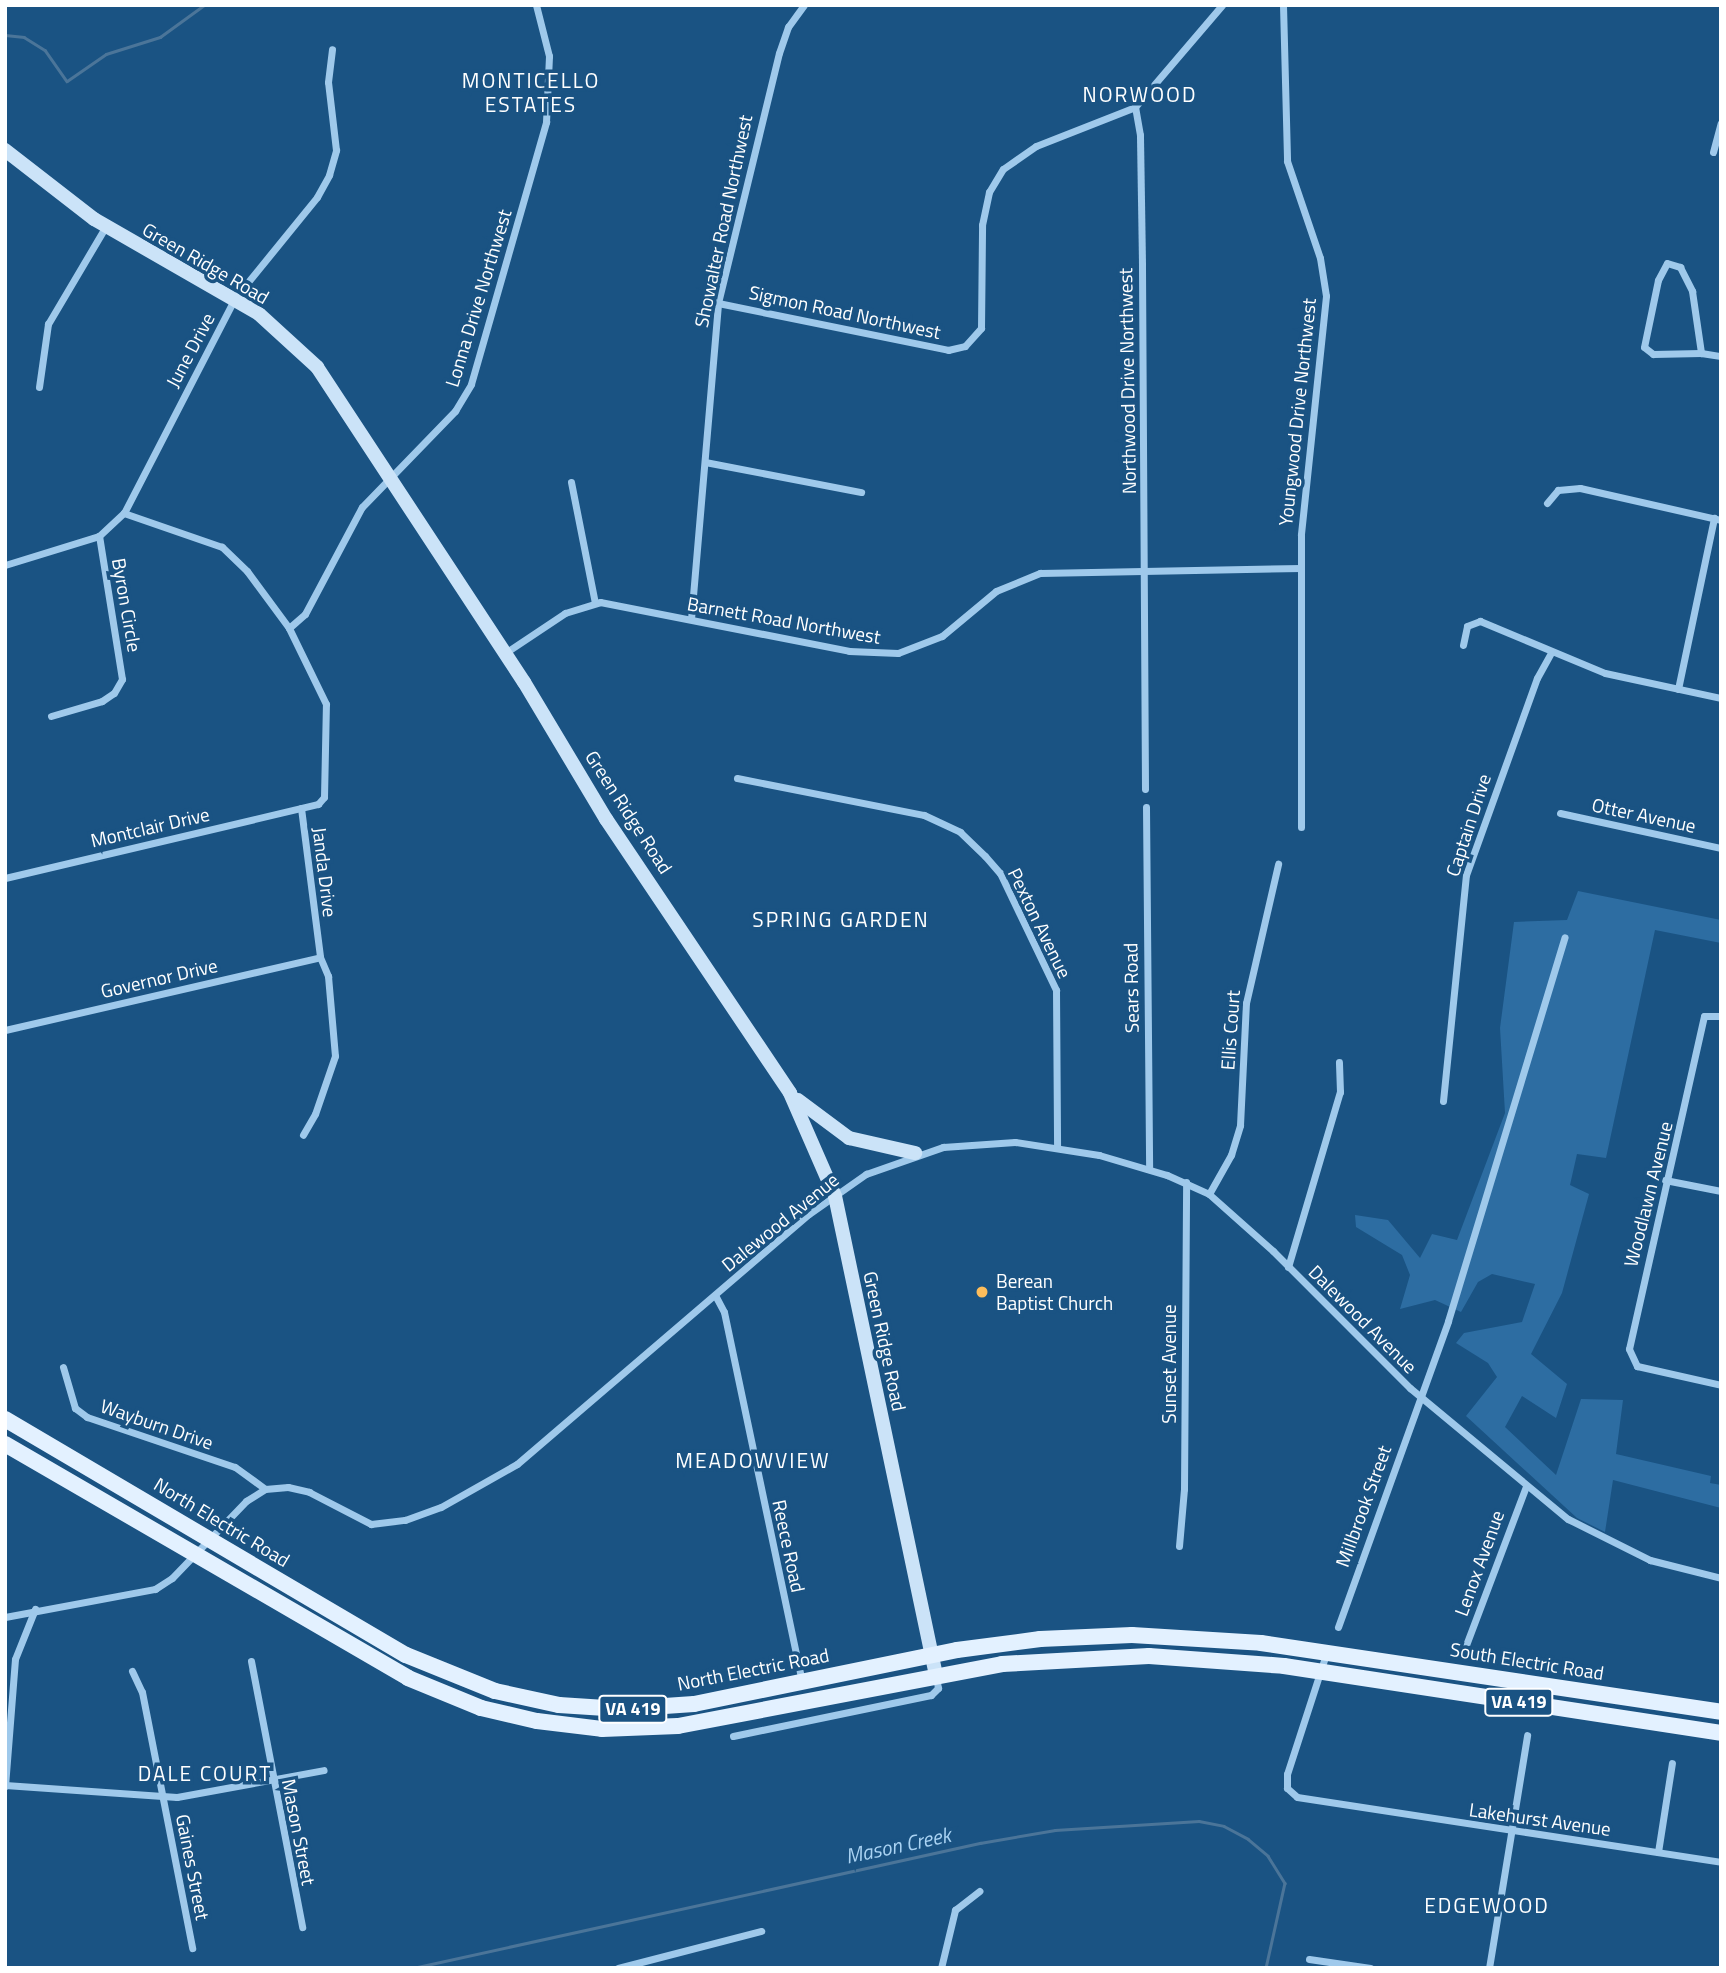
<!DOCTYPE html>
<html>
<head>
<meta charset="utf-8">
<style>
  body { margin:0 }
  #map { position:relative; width:1726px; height:1973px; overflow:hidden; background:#1a5383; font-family:"Titillium Web",sans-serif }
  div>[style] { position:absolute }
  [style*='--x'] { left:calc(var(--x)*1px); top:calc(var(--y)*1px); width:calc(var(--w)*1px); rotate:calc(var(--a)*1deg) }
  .green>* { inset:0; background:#2d6da2 }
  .stream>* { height:2.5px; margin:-1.25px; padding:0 1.25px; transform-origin:1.25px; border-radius:1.25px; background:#4b7599 }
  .street>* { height:7px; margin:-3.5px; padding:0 3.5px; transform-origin:3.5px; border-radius:3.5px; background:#9fc9eb }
  .secondary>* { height:14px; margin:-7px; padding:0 7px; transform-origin:7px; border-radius:7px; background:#cbe3f8 }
  .primary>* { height:16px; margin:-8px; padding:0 8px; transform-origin:8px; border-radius:8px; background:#e3f1ff }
  .dots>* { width:19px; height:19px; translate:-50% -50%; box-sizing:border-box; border:4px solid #1a5383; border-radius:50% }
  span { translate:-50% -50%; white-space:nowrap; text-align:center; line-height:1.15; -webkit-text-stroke:7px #1a5383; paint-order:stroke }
  .shield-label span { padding:2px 5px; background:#1a5383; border:2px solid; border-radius:5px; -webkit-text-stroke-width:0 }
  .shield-label { font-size:18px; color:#fff; font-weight:700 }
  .street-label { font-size:19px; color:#fff }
  .poi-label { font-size:19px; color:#fff }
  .left { translate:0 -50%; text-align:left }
  .neighbourhood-label { font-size:21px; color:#fff; letter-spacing:2px }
  .water-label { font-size:21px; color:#aad3f3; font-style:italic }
  .frame { position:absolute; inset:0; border:7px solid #fff; pointer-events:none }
</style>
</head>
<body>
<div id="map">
  <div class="green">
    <i style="clip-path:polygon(1578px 891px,1721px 920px,1721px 943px,1655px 930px,1606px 1158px,1577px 1154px,1570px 1185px,1589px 1194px,1562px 1293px,1531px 1354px,1567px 1384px,1556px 1418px,1522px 1396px,1505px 1427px,1556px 1475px,1581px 1399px,1623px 1400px,1616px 1454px,1711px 1476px,1710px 1483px,1721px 1485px,1721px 1508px,1613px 1480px,1605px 1532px,1577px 1518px,1466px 1416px,1497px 1377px,1488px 1363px,1456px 1343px,1464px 1333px,1522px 1322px,1535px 1284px,1492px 1274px,1478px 1282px,1461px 1312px,1435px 1300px,1400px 1309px,1410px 1275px,1402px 1255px,1356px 1227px,1355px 1215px,1388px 1220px,1420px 1258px,1432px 1234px,1457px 1240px,1505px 1113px,1500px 1028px,1514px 922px,1567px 920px)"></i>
  </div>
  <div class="stream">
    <i style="--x:5;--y:35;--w:19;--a:6"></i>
    <i style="--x:24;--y:37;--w:25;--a:32"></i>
    <i style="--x:45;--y:50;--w:38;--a:55"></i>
    <i style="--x:67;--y:81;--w:47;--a:-34.7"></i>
    <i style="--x:106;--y:54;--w:57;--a:-17.5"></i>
    <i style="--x:160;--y:37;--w:54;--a:-36"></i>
    <i style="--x:413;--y:1968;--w:581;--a:-12.43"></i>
    <i style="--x:980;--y:1843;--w:76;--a:-9.8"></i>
    <i style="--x:1055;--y:1830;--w:144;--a:-3.6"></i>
    <i style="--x:1199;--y:1821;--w:25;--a:11"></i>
    <i style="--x:1224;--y:1826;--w:27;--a:28"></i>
    <i style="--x:1248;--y:1839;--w:26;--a:40"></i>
    <i style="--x:1268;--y:1856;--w:32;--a:58"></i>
    <i style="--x:1285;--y:1883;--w:87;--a:102.6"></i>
  </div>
  <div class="street">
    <i style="--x:1283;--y:5;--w:156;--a:88.5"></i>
    <i style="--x:1287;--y:161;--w:102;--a:71.2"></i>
    <i style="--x:1320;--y:258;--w:38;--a:81"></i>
    <i style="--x:1326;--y:296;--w:240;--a:96"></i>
    <i style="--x:1301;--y:535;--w:292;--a:90"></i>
    <i style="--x:1713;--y:152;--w:30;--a:-75"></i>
    <i style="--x:1667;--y:263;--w:14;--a:17"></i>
    <i style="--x:1680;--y:267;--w:27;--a:63"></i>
    <i style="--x:1692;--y:291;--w:63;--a:81.7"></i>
    <i style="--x:1701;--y:353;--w:48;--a:178.8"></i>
    <i style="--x:1653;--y:354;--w:11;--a:-142"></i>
    <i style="--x:1644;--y:347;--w:68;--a:-78.2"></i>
    <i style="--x:1658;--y:280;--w:19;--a:-62"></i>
    <i style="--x:718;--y:303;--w:235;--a:11.5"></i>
    <i style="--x:948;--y:350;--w:17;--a:-13"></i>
    <i style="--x:965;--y:346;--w:24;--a:-48"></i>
    <i style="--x:981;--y:328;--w:103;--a:-89.4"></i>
    <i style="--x:982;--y:225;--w:34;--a:-78"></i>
    <i style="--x:989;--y:192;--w:27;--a:-59"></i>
    <i style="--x:1003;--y:169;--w:40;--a:-34.9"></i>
    <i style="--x:1036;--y:146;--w:106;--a:-21.5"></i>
    <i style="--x:1701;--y:353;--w:20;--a:9"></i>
    <i style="--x:39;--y:387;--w:64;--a:-81.9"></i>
    <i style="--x:48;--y:324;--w:114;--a:-59.4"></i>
    <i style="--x:705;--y:462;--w:159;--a:10.9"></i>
    <i style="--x:571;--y:482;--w:123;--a:78.8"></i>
    <i style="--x:1547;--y:503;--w:17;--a:-50"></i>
    <i style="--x:1558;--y:490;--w:22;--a:-5"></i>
    <i style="--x:1580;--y:488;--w:145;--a:12.8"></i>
    <i style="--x:5;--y:565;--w:98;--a:-17.1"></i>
    <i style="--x:99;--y:536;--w:34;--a:-43"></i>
    <i style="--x:124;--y:513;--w:242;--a:-62.7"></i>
    <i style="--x:235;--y:298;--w:130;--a:-50.9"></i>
    <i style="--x:317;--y:197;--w:25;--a:-61"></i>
    <i style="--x:329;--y:175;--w:26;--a:-74"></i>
    <i style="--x:336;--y:150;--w:68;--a:-96.7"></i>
    <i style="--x:328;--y:82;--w:33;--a:-83"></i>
    <i style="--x:691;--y:619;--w:317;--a:-85.1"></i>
    <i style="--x:718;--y:303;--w:257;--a:-76.3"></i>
    <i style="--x:779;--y:53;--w:28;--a:-71"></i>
    <i style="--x:788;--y:27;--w:27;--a:-54"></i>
    <i style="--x:289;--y:628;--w:21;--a:-41"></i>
    <i style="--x:305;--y:614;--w:121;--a:-62"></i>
    <i style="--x:362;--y:507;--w:134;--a:-45.9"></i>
    <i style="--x:455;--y:411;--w:31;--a:-59"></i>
    <i style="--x:471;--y:384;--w:273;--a:-74"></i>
    <i style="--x:546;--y:122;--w:66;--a:-87.4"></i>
    <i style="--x:549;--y:56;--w:53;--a:-104.3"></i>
    <i style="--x:1463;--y:645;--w:19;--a:-78"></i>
    <i style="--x:1467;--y:626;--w:14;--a:-21"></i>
    <i style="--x:1480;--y:621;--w:135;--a:22.6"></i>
    <i style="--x:1605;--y:673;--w:119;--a:12.2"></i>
    <i style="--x:505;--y:653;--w:72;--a:-33.7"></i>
    <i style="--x:565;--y:613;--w:37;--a:-17"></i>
    <i style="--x:600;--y:602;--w:254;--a:11.1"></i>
    <i style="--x:849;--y:651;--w:49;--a:2.3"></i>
    <i style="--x:898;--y:653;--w:47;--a:-21.1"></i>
    <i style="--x:942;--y:636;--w:70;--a:-39.8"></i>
    <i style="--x:996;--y:591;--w:48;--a:-22.2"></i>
    <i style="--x:1040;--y:573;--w:261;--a:-1.1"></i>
    <i style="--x:1678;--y:689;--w:175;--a:-78.1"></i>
    <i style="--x:51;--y:716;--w:53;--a:-16.4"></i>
    <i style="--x:102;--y:701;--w:14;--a:-34"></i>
    <i style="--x:114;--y:693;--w:16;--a:-60"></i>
    <i style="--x:122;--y:679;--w:145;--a:-99.1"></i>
    <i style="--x:737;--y:778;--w:191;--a:11.2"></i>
    <i style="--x:924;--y:815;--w:40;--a:25"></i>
    <i style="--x:960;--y:832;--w:35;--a:44"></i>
    <i style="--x:985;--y:856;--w:23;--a:49"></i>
    <i style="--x:1000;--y:873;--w:130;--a:64.4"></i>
    <i style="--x:1056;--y:990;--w:157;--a:89.6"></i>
    <i style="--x:1145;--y:789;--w:525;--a:-90.33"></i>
    <i style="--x:1142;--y:264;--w:129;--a:-90.9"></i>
    <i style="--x:1140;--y:135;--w:28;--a:-100"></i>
    <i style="--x:1135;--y:107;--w:134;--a:-49.5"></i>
    <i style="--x:1146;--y:807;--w:362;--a:89.5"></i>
    <i style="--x:301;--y:808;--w:150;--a:82.7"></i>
    <i style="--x:320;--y:957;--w:21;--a:67"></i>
    <i style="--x:328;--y:976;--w:80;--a:85"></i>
    <i style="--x:335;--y:1056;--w:61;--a:109"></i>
    <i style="--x:315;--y:1114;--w:24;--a:120"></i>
    <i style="--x:1560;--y:813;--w:165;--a:12.3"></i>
    <i style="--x:5;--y:878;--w:322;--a:-13.3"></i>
    <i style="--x:318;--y:804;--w:9;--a:-49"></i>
    <i style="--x:324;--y:797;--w:93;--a:-88.8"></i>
    <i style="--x:326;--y:704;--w:85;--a:-116"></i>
    <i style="--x:289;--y:628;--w:71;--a:-126.4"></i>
    <i style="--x:247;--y:571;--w:35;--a:-136"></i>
    <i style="--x:222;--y:547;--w:104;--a:-160.9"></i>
    <i style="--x:1721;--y:1016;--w:17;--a:180"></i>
    <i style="--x:1704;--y:1016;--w:341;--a:102.7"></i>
    <i style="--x:1629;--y:1349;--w:19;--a:65"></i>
    <i style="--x:1637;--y:1366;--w:86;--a:12.7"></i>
    <i style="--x:5;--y:1030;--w:323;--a:-13"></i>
    <i style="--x:1443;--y:1101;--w:227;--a:-84.2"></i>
    <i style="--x:1466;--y:875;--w:209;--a:-70.2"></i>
    <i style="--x:1537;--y:678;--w:29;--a:-61"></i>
    <i style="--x:1665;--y:1180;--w:57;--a:11.1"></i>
    <i style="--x:1209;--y:1194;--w:45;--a:-60.6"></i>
    <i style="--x:1231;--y:1155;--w:31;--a:-73"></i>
    <i style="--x:1240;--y:1125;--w:122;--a:-87.2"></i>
    <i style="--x:1246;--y:1003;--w:143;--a:-77"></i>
    <i style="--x:1288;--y:1267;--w:183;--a:-73.5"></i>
    <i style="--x:1340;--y:1092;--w:30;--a:-92"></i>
    <i style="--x:715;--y:1295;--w:19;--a:62"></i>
    <i style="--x:724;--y:1312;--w:377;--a:78.1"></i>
    <i style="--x:63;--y:1367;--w:43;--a:73.7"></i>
    <i style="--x:75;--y:1408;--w:15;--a:37"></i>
    <i style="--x:87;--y:1417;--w:156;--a:18.7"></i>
    <i style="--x:235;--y:1467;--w:37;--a:36"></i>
    <i style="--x:1179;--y:1546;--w:57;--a:-85"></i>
    <i style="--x:1184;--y:1489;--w:307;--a:-89.6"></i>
    <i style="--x:5;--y:1617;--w:153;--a:-10.6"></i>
    <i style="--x:155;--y:1589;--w:20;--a:-33"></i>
    <i style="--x:172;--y:1578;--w:107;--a:-46.1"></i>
    <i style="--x:246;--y:1501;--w:22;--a:-32"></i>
    <i style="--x:265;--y:1489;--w:23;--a:-5"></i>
    <i style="--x:288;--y:1487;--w:22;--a:13"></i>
    <i style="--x:309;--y:1492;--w:70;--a:27.3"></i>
    <i style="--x:371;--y:1524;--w:34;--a:-7"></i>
    <i style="--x:405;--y:1520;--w:38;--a:-20"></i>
    <i style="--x:441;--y:1507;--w:87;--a:-29.5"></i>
    <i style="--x:517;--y:1464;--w:384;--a:-40.6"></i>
    <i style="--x:809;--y:1214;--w:70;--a:-35.1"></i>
    <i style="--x:866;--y:1174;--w:82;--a:-19.3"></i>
    <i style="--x:943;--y:1147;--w:72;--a:-4"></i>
    <i style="--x:1015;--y:1142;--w:85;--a:8.8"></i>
    <i style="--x:1099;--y:1155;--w:71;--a:16.4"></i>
    <i style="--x:1167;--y:1175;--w:46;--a:24.3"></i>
    <i style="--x:1209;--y:1194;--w:86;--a:41.7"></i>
    <i style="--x:1273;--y:1251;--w:194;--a:45"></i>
    <i style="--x:1410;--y:1388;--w:205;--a:39.7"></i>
    <i style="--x:1568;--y:1519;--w:92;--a:26.6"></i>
    <i style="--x:1650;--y:1560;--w:73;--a:14.2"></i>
    <i style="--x:1338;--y:1627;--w:325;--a:-70.2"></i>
    <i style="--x:1448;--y:1321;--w:401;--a:-73.1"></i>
    <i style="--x:1463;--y:1653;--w:178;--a:-69.3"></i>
    <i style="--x:1326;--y:1654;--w:126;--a:108"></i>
    <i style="--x:1287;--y:1774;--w:14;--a:90"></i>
    <i style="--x:1287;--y:1788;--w:13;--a:42"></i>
    <i style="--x:1297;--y:1797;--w:429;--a:8.7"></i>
    <i style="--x:251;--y:1661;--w:271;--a:79.1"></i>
    <i style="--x:132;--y:1671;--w:23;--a:65"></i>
    <i style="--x:142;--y:1692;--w:261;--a:78.9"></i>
    <i style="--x:733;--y:1736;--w:202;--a:-11.7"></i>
    <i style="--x:931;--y:1695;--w:10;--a:-45"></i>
    <i style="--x:938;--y:1688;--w:11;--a:-100"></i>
    <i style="--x:5;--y:1785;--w:172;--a:4"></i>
    <i style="--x:177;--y:1797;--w:149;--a:-10.4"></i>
    <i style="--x:5;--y:1786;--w:127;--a:-85.5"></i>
    <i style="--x:15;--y:1659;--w:54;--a:-68.2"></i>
    <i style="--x:1658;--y:1852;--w:90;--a:-81.1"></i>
    <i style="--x:1309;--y:1959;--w:62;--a:8.4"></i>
    <i style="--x:618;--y:1968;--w:148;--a:-14.5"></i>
    <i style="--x:941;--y:1968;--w:60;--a:-76.4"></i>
    <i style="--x:955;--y:1910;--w:31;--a:-38"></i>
    <i style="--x:1489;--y:1968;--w:236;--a:-80.7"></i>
  </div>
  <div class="secondary">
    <i style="--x:5;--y:150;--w:113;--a:37.8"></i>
    <i style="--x:94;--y:219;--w:190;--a:29.9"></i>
    <i style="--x:259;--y:314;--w:79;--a:42.4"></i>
    <i style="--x:317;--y:367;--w:377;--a:56.7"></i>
    <i style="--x:524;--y:682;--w:160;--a:59.1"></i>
    <i style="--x:606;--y:819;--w:330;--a:56.1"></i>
    <i style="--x:790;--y:1093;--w:112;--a:66.4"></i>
    <i style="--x:835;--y:1196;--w:490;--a:78.1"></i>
    <i style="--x:798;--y:1100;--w:64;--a:36.7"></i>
    <i style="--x:849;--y:1138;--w:68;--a:12.8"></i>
  </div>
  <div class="primary">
    <i style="--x:5;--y:1419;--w:465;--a:30.5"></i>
    <i style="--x:406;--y:1655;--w:96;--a:22"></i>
    <i style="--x:495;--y:1691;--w:66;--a:12.3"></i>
    <i style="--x:559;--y:1705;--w:62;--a:3.7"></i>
    <i style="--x:621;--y:1709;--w:73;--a:-3.9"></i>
    <i style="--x:694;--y:1704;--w:268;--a:-11.6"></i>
    <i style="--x:957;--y:1650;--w:84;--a:-7.5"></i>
    <i style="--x:1040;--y:1639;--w:92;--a:-2.5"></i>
    <i style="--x:1132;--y:1635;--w:129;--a:3.5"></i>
    <i style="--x:1261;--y:1643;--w:465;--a:8.5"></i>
    <i style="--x:5;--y:1444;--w:466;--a:30.1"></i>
    <i style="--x:408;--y:1678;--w:79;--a:22.3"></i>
    <i style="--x:481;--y:1708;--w:57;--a:13.1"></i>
    <i style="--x:537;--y:1721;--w:65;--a:7"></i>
    <i style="--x:602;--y:1729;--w:76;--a:-2.3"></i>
    <i style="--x:678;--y:1726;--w:330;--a:-10.8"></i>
    <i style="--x:1002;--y:1664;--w:147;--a:-3.1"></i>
    <i style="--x:1149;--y:1656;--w:135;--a:4.2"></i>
    <i style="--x:1284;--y:1666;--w:442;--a:8.7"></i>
  </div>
  <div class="dots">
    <i style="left:982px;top:1292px;background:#fdbd5b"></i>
  </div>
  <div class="shield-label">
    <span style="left:1519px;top:1702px">VA 419</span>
    <span style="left:633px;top:1709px">VA 419</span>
  </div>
  <div class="street-label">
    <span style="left:723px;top:221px;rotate:-78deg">Showalter Road Northwest</span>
    <span style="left:206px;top:263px;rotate:30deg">Green Ridge Road</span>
    <span style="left:478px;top:298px;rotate:-73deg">Lonna Drive Northwest</span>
    <span style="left:845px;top:312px;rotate:12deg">Sigmon Road Northwest</span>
    <span style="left:190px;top:350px;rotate:-62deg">June Drive</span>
    <span style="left:1127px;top:381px;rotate:-91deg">Northwood Drive Northwest</span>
    <span style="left:1297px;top:412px;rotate:-84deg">Youngwood Drive Northwest</span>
    <span style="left:127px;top:605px;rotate:80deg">Byron Circle</span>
    <span style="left:784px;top:620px;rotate:10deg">Barnett Road Northwest</span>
    <span style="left:629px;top:812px;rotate:57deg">Green Ridge Road</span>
    <span style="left:1644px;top:815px;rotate:12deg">Otter Avenue</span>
    <span style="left:1468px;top:825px;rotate:-72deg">Captain Drive</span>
    <span style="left:150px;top:827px;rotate:-13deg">Montclair Drive</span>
    <span style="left:325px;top:872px;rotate:83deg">Janda Drive</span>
    <span style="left:1040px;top:923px;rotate:64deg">Pexton Avenue</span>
    <span style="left:159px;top:978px;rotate:-13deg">Governor Drive</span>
    <span style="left:1131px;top:988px;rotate:-91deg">Sears Road</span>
    <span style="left:1230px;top:1030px;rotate:-86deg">Ellis Court</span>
    <span style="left:1648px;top:1194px;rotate:-76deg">Woodlawn Avenue</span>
    <span style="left:780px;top:1222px;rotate:-39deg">Dalewood Avenue</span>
    <span style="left:1363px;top:1319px;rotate:45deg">Dalewood Avenue</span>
    <span style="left:885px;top:1341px;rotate:78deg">Green Ridge Road</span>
    <span style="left:1169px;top:1364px;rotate:-90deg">Sunset Avenue</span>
    <span style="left:157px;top:1424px;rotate:19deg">Wayburn Drive</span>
    <span style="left:1363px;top:1506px;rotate:-70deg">Millbrook Street</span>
    <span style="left:222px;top:1522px;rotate:31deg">North Electric Road</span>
    <span style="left:789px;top:1546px;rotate:78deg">Reece Road</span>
    <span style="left:1479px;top:1563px;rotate:-70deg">Lenox Avenue</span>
    <span style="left:1527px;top:1661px;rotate:9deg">South Electric Road</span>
    <span style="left:753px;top:1669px;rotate:-11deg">North Electric Road</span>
    <span style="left:1540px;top:1819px;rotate:8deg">Lakehurst Avenue</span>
    <span style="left:299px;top:1832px;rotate:79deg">Mason Street</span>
    <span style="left:193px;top:1867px;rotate:79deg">Gaines Street</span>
  </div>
  <div class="poi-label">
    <span class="left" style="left:996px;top:1292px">Berean<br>Baptist Church</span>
  </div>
  <div class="neighbourhood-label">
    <span style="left:531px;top:92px">MONTICELLO<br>ESTATES</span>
    <span style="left:1140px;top:94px">NORWOOD</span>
    <span style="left:841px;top:919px">SPRING GARDEN</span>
    <span style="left:753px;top:1460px">MEADOWVIEW</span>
    <span style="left:205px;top:1773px">DALE COURT</span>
    <span style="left:1487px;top:1905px">EDGEWOOD</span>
  </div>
  <div class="water-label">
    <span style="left:898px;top:1845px;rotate:-12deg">Mason Creek</span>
  </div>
  <div class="frame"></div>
</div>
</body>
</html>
